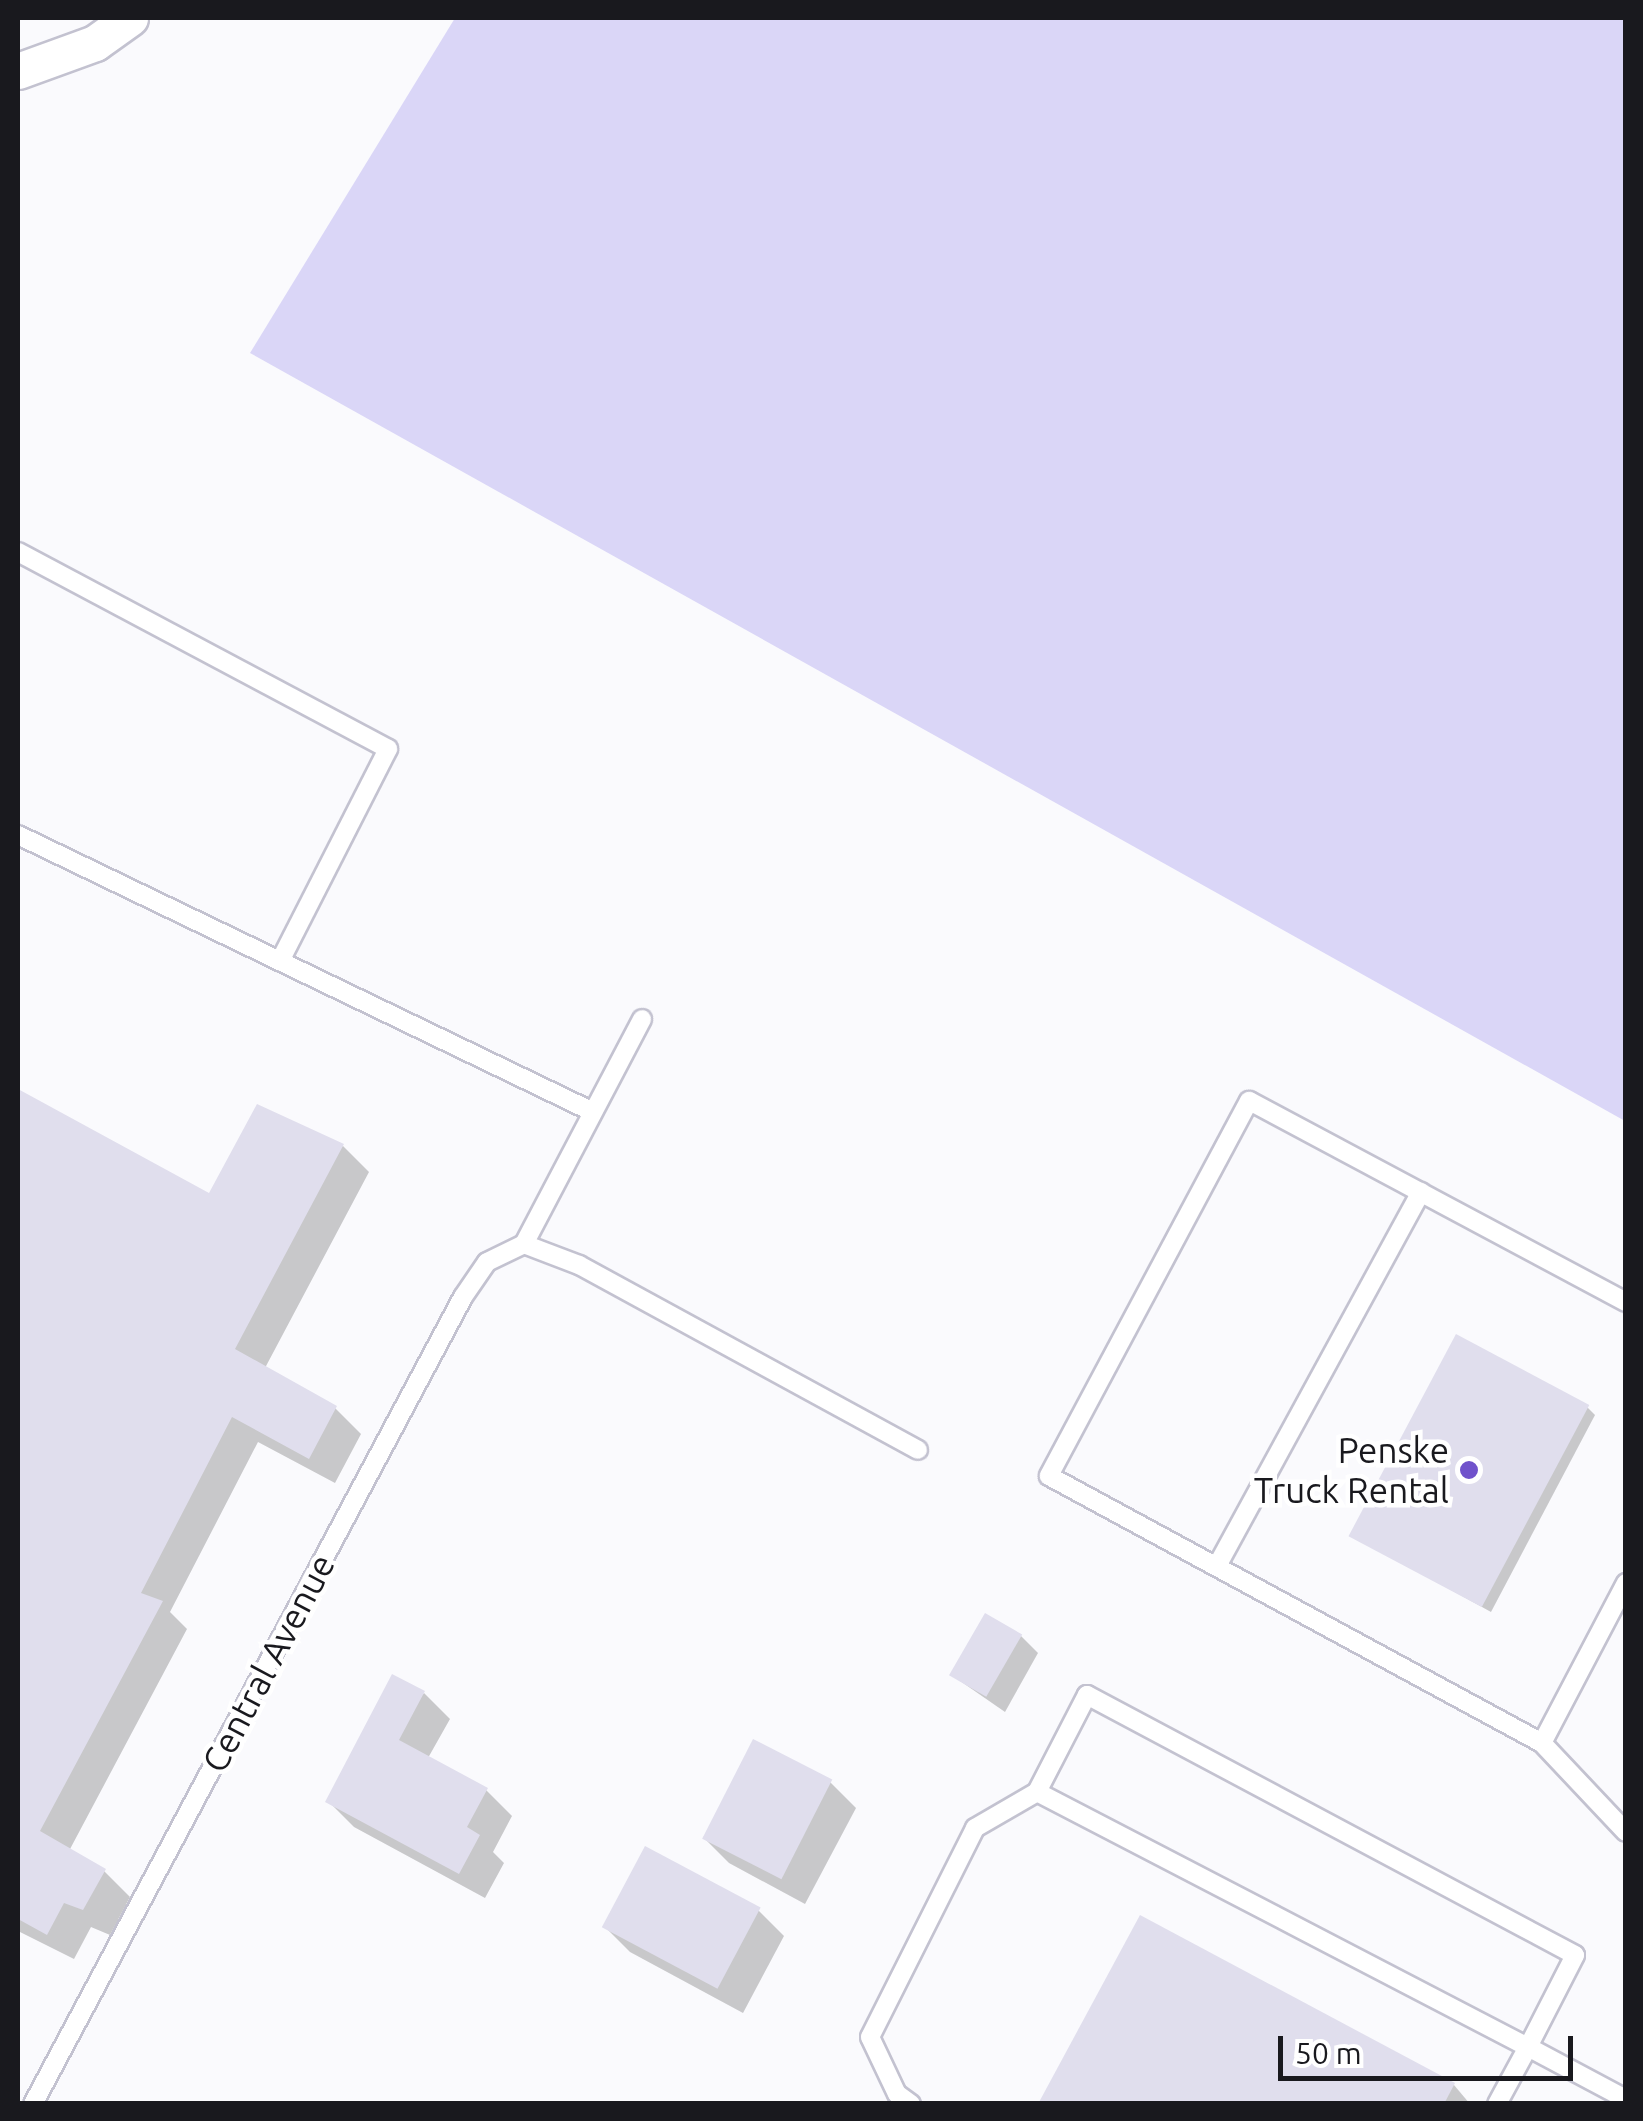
<!DOCTYPE html>
<html>
<head>
<meta charset="utf-8">
<style>
  body { margin:0 }
  #map { position:relative; width:1643px; height:2121px; overflow:hidden; background:#fafafd; font-family:Ubuntu,sans-serif }
  div>[style] { position:absolute }
  [style*='--x'] { left:calc(var(--x)*1px); top:calc(var(--y)*1px); width:calc(var(--w)*1px); rotate:calc(var(--a)*1deg) }
  .green>* { inset:0; background:#dad6f7 }
  .shadow>* { inset:0; background:#0003 }
  .building>* { inset:0; background:#e0deed; transform-origin:0 0 }
  .roads { filter:drop-shadow(2px 0 #c3c2d0) drop-shadow(-2px 0 #c3c2d0) drop-shadow(0 2px #c3c2d0) drop-shadow(0 -2px #c3c2d0) }
  .lane>* { height:18px; margin:-9px; padding:0 9px; transform-origin:9px; border-radius:9px; background:#fff }
  .street>* { height:35px; margin:-17.5px; padding:0 17.5px; transform-origin:17.5px; border-radius:17.5px; background:#fff }
  .dots>* { width:28px; height:28px; translate:-50% -50%; box-sizing:border-box; border:5px solid #fff; border-radius:50% }
  span { translate:-50% -50%; white-space:nowrap; text-align:center; line-height:1.15; -webkit-text-stroke:9px #fff; paint-order:stroke }
  .poi-label { font-size:35px; color:#19191e }
  .right { translate:-100% -50%; text-align:right }
  .street-label { font-size:35px; color:#19191e }
  .frame { position:absolute; inset:0; border:20px solid #19191e; pointer-events:none }
  .scale { position:absolute; left:1278px; top:2036px; width:295px; height:45px; box-sizing:border-box; border:5px solid #19191e; border-top:0; padding-left:12px; font-size:30px; line-height:35px; white-space:nowrap; color:#19191e; -webkit-text-stroke:8px #fff; paint-order:stroke }
</style>
</head>
<body>
<div id="map">
  <div class="green">
    <i style="clip-path:polygon(455px 18px,1625px 18px,1625px 1121px,250px 353px)"></i>
  </div>
  <div class="shadow">
    <i style="clip-path:polygon(18px 1092px,210px 1197px,343px 1146px,369px 1172px,265px 1368px,335px 1408px,361px 1434px,335px 1483px,258px 1442px,170px 1612px,187px 1629px,69px 1851px,104px 1871px,130px 1897px,110px 1935px,91px 1927px,74px 1959px,18px 1931px)"></i>
    <i style="clip-path:polygon(1587px 1407px,1595px 1415px,1491px 1612px,1352px 1535px)"></i>
    <i style="clip-path:polygon(1021px 1636px,1038px 1653px,1005px 1712px,953px 1676px)"></i>
    <i style="clip-path:polygon(424px 1693px,450px 1719px,428px 1758px,486px 1790px,512px 1816px,493px 1852px,504px 1863px,485px 1898px,354px 1827px,328px 1801px)"></i>
    <i style="clip-path:polygon(830px 1782px,856px 1808px,805px 1904px,729px 1863px,703px 1837px)"></i>
    <i style="clip-path:polygon(758px 1910px,784px 1936px,743px 2013px,630px 1952px,604px 1926px)"></i>
    <i style="clip-path:polygon(1454px 2085px,1470px 2104px,1041px 2104px)"></i>
  </div>
  <div class="building">
    <i style="clip-path:polygon(18px 1089px,209px 1193px,257px 1104px,344px 1144px,235px 1349px,337px 1406px,309px 1459px,232px 1417px,141px 1593px,163px 1601px,40px 1831px,106px 1869px,83px 1910px,64px 1903px,47px 1935px,18px 1919px)"></i>
    <i style="left:1456px;top:1334px;width:151px;height:229px;rotate:28deg"></i>
    <i style="left:985px;top:1613px;width:43px;height:72px;rotate:30deg"></i>
    <i style="clip-path:polygon(392px 1674px,425px 1691px,399px 1740px,488px 1788px,467px 1827px,480px 1835px,459px 1874px,325px 1802px)"></i>
    <i style="left:753px;top:1739px;width:89px;height:112px;rotate:27deg"></i>
    <i style="left:645px;top:1846px;width:131px;height:92px;rotate:28deg"></i>
    <i style="clip-path:polygon(1140px 1915px,1455px 2083px,1444px 2104px,1038px 2104px)"></i>
  </div>
  <div class="roads">
    <div class="lane">
      <i style="--x:18;--y:552;--w:419;--a:28"></i>
      <i style="--x:388;--y:749;--w:238;--a:117"></i>
      <i style="--x:18;--y:835;--w:638;--a:25.72"></i>
      <i style="--x:524;--y:1244;--w:59;--a:20.9"></i>
      <i style="--x:579;--y:1265;--w:386;--a:28.6"></i>
      <i style="--x:524;--y:1244;--w:254;--a:-62.3"></i>
      <i style="--x:1626;--y:1302;--w:427;--a:-151.9"></i>
      <i style="--x:1249;--y:1101;--w:425;--a:118.1"></i>
      <i style="--x:1049;--y:1476;--w:561;--a:28.44"></i>
      <i style="--x:1542;--y:1743;--w:122;--a:46.7"></i>
      <i style="--x:1217;--y:1566;--w:426;--a:-61.4"></i>
      <i style="--x:1542;--y:1743;--w:181;--a:-62.3"></i>
      <i style="--x:33;--y:2104;--w:914;--a:-61.95"></i>
      <i style="--x:463;--y:1297;--w:42;--a:-55.6"></i>
      <i style="--x:487;--y:1262;--w:41;--a:-25.9"></i>
      <i style="--x:911;--y:2104;--w:17;--a:-144"></i>
      <i style="--x:897;--y:2094;--w:63;--a:-115.3"></i>
      <i style="--x:870;--y:2037;--w:234;--a:-63.3"></i>
      <i style="--x:975;--y:1828;--w:72;--a:-30.1"></i>
      <i style="--x:1497;--y:2104;--w:65;--a:-61.5"></i>
      <i style="--x:1528;--y:2047;--w:103;--a:-62.9"></i>
      <i style="--x:1575;--y:1955;--w:553;--a:-151.95"></i>
      <i style="--x:1087;--y:1695;--w:109;--a:117.3"></i>
      <i style="--x:1037;--y:1792;--w:553;--a:27.45"></i>
      <i style="--x:1528;--y:2047;--w:111;--a:28"></i>
    </div>
    <div class="street">
      <i style="--x:18;--y:71;--w:82;--a:-20"></i>
      <i style="--x:95;--y:43;--w:43;--a:-35.5"></i>
    </div>
  </div>
  <div class="dots">
    <i style="left:1469px;top:1470px;background:#7052cb"></i>
  </div>
  <div class="poi-label">
    <span class="right" style="left:1449px;top:1470px">Penske<br>Truck Rental</span>
  </div>
  <div class="street-label">
    <span style="left:268px;top:1663px;rotate:-62deg">Central Avenue</span>
  </div>
  <div class="frame"></div>
  <div class="scale">50 m</div>
</div>
</body>
</html>
